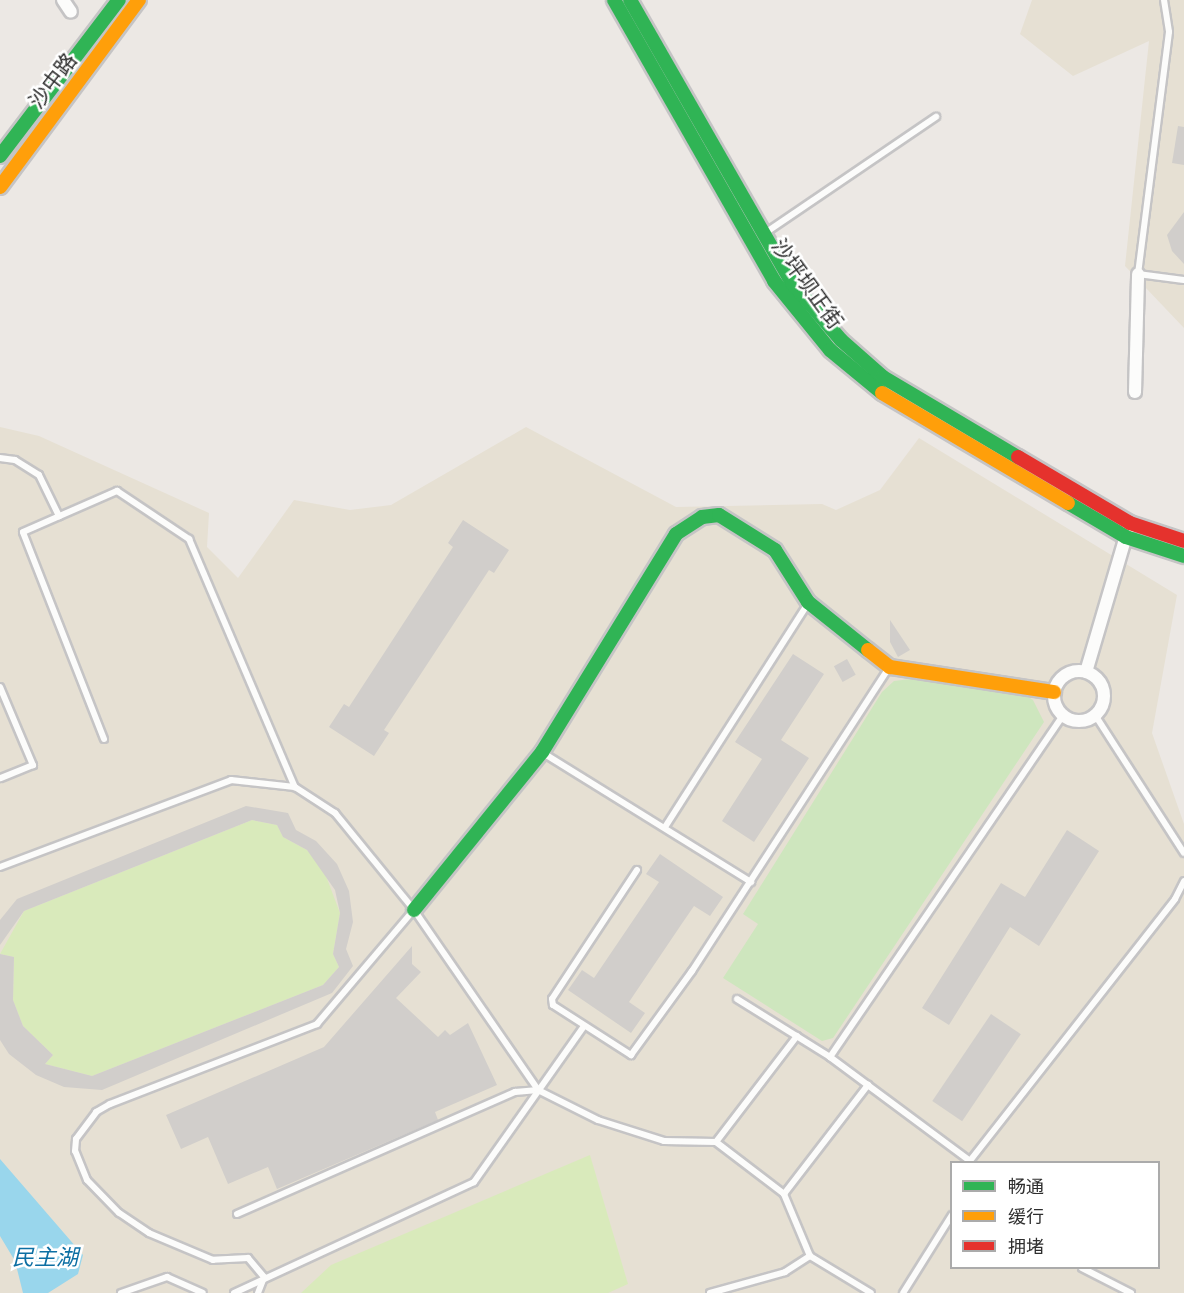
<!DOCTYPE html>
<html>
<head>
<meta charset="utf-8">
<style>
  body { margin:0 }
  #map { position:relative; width:1184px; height:1293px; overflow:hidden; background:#ece8e4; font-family:Jost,"Noto Sans SC",sans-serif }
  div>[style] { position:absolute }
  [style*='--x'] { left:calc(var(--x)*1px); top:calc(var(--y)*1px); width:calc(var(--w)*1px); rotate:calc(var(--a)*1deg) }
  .education>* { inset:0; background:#e6e0d3 }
  .green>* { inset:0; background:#cee6be }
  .pitch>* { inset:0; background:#d9eabb }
  .water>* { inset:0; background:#99d6ec }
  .building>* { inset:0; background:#d1cecb; transform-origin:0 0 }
  .roads { filter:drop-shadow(2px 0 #c5c4c5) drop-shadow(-2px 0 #c5c4c5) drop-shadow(0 2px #c5c4c5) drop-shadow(0 -2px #c5c4c5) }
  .lane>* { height:6px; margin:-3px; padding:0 3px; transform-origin:3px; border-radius:3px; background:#fcfcfb }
  .street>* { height:12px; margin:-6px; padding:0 6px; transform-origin:6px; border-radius:6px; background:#fcfcfb }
  .street>.ring { margin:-6px; padding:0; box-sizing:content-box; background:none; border:12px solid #fcfcfb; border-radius:50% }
  .fast>* { height:14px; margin:-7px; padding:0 7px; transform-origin:7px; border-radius:7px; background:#30b455 }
  .slow>* { height:14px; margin:-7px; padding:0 7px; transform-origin:7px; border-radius:7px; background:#ff9f0a }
  .jam>* { height:14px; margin:-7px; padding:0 7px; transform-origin:7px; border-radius:7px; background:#e5322d }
  span { translate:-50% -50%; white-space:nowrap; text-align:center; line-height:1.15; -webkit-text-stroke:5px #fff; paint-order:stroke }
  .street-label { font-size:21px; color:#2e2e2e }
  .water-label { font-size:22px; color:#0d6fa3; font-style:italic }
  .legend { position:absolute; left:950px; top:1161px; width:210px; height:108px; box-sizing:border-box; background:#fff; border:2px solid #ababab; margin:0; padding:8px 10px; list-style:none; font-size:18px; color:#2e2e2e }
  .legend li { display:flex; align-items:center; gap:12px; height:30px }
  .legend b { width:30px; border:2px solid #ababab }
</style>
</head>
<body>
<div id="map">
  <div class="education">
    <i style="clip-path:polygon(1032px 0,1184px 0,1184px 328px,1125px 266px,1149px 41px,1073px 76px,1020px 34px)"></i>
    <i style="clip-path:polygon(evenodd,0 427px,39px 436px,209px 513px,207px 547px,238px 578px,294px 500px,350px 510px,391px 505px,526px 427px,676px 507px,822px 504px,836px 510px,880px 490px,919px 438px,1177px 595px,1152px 733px,1184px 824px,1184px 1293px,0 1293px,0 427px,952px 1162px,1158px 1162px,1158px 1268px,952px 1268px,952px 1162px)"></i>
  </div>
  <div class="green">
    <i style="clip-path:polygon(911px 679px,1024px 694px,1033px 700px,1044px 722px,833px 1038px,822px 1041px,723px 978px,758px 924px,743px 914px,882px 692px,894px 681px)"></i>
  </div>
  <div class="pitch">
    <i style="clip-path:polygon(252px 820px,277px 825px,283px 837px,307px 850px,323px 868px,340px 913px,333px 954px,339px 967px,323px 985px,92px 1076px,45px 1064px,53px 1055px,23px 1026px,13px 1000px,14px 957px,0 954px,24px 911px)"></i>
    <i style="clip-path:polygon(590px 1155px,628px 1284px,608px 1293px,301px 1293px,331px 1265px)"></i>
  </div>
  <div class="water">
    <i style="clip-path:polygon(0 1159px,83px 1255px,78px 1274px,48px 1293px,23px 1293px,15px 1261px,0 1236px)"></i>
  </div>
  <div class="building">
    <i style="clip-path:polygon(1178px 126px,1184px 127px,1184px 165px,1172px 163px)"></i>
    <i style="clip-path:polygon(1184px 212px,1184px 264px,1172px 251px,1167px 235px)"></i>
    <i style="clip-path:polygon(463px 520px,509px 550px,494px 573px,489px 570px,384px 730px,389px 733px,374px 756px,329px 727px,344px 704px,349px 707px,453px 547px,448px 543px)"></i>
    <i style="clip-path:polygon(890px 620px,910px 650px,898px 657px,890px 642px)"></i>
    <i style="clip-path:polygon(793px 654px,824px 674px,781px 740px,809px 758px,754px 842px,722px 821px,762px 759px,735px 742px)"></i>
    <i style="left:847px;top:659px;width:18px;height:15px;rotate:61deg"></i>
    <i style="clip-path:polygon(246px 806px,288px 813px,296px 830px,316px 841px,337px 864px,349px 891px,353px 922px,346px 949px,353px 966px,332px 993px,102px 1090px,64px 1087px,36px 1075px,9px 1054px,0 1040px,0 954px,14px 957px,13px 1000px,23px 1026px,53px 1055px,45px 1064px,92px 1076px,323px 985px,339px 967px,333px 954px,340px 913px,335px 890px,307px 850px,283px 837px,277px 825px,252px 820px,24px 911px,0 945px,0 920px,17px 899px)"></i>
    <i style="clip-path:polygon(1067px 830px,1099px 851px,1039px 946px,1010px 927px,949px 1025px,922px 1008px,1001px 883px,1025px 897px)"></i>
    <i style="clip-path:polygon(660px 854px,723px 897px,710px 916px,694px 906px,683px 922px,629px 1002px,645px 1013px,631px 1033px,568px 990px,582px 970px,594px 978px,659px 882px,646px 874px)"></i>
    <i style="clip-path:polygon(412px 946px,412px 964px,421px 972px,396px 998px,438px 1037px,445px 1030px,450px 1035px,468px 1023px,497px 1085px,435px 1112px,438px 1120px,277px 1189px,268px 1167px,228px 1184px,208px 1137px,181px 1149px,166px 1115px,324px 1047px)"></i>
    <i style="left:991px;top:1014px;width:36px;height:105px;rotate:34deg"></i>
  </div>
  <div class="roads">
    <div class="lane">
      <i style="--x:1164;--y:0;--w:32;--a:81"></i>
      <i style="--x:1169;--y:32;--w:244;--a:97.3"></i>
      <i style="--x:1138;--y:274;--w:46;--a:7.4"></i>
      <i style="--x:765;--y:233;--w:207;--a:-34.2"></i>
      <i style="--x:0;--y:458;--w:15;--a:8"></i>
      <i style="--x:15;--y:460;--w:28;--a:32"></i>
      <i style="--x:39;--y:475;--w:46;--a:64"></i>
      <i style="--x:0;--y:687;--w:85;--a:67.1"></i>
      <i style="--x:33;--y:765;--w:35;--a:158"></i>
      <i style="--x:1095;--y:715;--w:164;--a:57.2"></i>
      <i style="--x:104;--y:739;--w:222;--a:-111.4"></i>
      <i style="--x:23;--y:532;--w:103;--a:-23.6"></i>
      <i style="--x:117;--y:491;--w:87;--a:33.7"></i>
      <i style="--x:189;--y:539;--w:270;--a:66.9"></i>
      <i style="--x:543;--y:753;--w:245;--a:31.8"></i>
      <i style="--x:665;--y:827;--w:266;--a:-57.4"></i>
      <i style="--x:0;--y:867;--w:247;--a:-20.6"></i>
      <i style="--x:231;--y:780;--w:64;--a:6.2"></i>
      <i style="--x:295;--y:787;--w:48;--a:33"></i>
      <i style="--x:335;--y:813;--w:125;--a:50.8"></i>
      <i style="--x:414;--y:910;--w:219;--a:55.4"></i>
      <i style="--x:538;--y:1090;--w:67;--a:26.6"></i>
      <i style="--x:598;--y:1120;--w:69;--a:17.7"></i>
      <i style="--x:664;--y:1141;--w:52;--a:1.1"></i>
      <i style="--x:637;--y:870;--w:154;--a:123.4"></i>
      <i style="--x:552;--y:999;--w:6;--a:81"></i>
      <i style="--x:553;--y:1005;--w:93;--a:32.7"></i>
      <i style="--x:631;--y:1055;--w:104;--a:-54"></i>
      <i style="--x:692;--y:971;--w:361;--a:-57"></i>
      <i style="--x:737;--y:999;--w:110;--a:31.9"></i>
      <i style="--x:830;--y:1057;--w:174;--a:36.6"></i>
      <i style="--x:797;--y:1036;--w:133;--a:127.4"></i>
      <i style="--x:716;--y:1142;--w:86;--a:37.4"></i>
      <i style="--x:784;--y:1194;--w:138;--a:-52.4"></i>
      <i style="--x:830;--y:1057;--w:414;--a:-55.7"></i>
      <i style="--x:969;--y:1162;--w:334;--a:-51.9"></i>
      <i style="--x:1175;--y:899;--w:20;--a:-63"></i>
      <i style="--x:237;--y:1214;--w:304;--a:-23.7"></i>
      <i style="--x:515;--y:1092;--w:23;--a:-5"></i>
      <i style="--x:810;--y:1256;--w:71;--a:31.2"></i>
      <i style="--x:1082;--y:1268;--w:55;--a:27"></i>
      <i style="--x:121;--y:1293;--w:49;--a:-19.2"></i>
      <i style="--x:167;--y:1277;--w:39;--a:24"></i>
      <i style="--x:234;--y:1293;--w:264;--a:-24.8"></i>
      <i style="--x:474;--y:1182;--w:191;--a:-54.8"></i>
      <i style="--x:258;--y:1293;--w:17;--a:-69"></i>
      <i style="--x:264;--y:1277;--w:25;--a:-130"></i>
      <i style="--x:248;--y:1258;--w:35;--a:177"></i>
      <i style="--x:213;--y:1260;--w:69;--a:-157.1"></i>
      <i style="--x:149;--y:1233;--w:36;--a:-146"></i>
      <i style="--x:119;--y:1213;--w:46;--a:-134.1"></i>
      <i style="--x:87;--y:1180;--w:31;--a:-112"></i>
      <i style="--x:75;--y:1151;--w:12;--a:-85"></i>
      <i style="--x:76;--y:1139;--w:34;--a:-53"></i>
      <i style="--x:96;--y:1112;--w:16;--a:-30"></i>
      <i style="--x:110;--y:1104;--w:222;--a:-21.1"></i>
      <i style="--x:317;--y:1024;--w:148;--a:-49.7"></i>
      <i style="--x:710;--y:1293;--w:78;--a:-15.6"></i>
      <i style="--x:785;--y:1272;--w:30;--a:-33"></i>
      <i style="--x:810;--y:1256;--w:67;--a:-112.8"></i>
      <i style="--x:903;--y:1293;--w:92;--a:-57.9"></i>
    </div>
    <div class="street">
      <i style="--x:63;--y:0;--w:14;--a:56"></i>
      <i style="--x:1135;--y:392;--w:118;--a:-88.5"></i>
      <i class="ring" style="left:1054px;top:671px;width:38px;height:38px"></i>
      <i style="--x:1086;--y:672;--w:149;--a:-73.6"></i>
    </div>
    <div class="fast">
      <i style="--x:614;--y:0;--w:323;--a:60.3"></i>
      <i style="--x:774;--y:281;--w:89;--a:50.9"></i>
      <i style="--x:830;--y:350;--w:67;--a:39.6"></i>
      <i style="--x:630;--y:0;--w:326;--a:60.2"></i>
      <i style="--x:792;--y:283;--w:75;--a:49.3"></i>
      <i style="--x:841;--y:340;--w:56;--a:41.4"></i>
      <i style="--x:883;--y:377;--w:157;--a:30.7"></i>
      <i style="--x:0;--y:156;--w:196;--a:-52.7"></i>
      <i style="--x:1068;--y:503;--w:67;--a:30.4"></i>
      <i style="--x:1126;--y:537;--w:61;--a:18.1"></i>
      <i style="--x:414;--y:910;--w:203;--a:-51"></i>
      <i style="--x:542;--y:752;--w:256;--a:-58.4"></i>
      <i style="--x:676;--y:534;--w:31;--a:-33"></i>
      <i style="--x:702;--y:517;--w:17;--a:-7"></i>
      <i style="--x:719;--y:515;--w:66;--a:32"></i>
      <i style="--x:775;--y:550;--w:62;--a:57.6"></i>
      <i style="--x:808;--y:602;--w:77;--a:38.7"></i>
    </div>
    <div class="slow">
      <i style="--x:0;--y:187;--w:233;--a:-53.4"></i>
      <i style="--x:882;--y:393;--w:216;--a:30.6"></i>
      <i style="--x:868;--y:650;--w:28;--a:38"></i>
      <i style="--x:890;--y:667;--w:166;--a:8.7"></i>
    </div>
    <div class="jam">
      <i style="--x:1018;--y:457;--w:130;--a:30.5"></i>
      <i style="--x:1130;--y:523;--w:57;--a:18.4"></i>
    </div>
  </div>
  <div class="street-label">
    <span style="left:53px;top:81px;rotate:-53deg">沙中路</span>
    <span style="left:807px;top:284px;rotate:54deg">沙坪坝正街</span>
  </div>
  <div class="water-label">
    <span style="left:45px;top:1258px">民主湖</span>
  </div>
  <ul class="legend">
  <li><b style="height:8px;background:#30b455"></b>畅通</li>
  <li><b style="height:8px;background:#ff9f0a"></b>缓行</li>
  <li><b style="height:8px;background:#e5322d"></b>拥堵</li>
  </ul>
</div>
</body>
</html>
